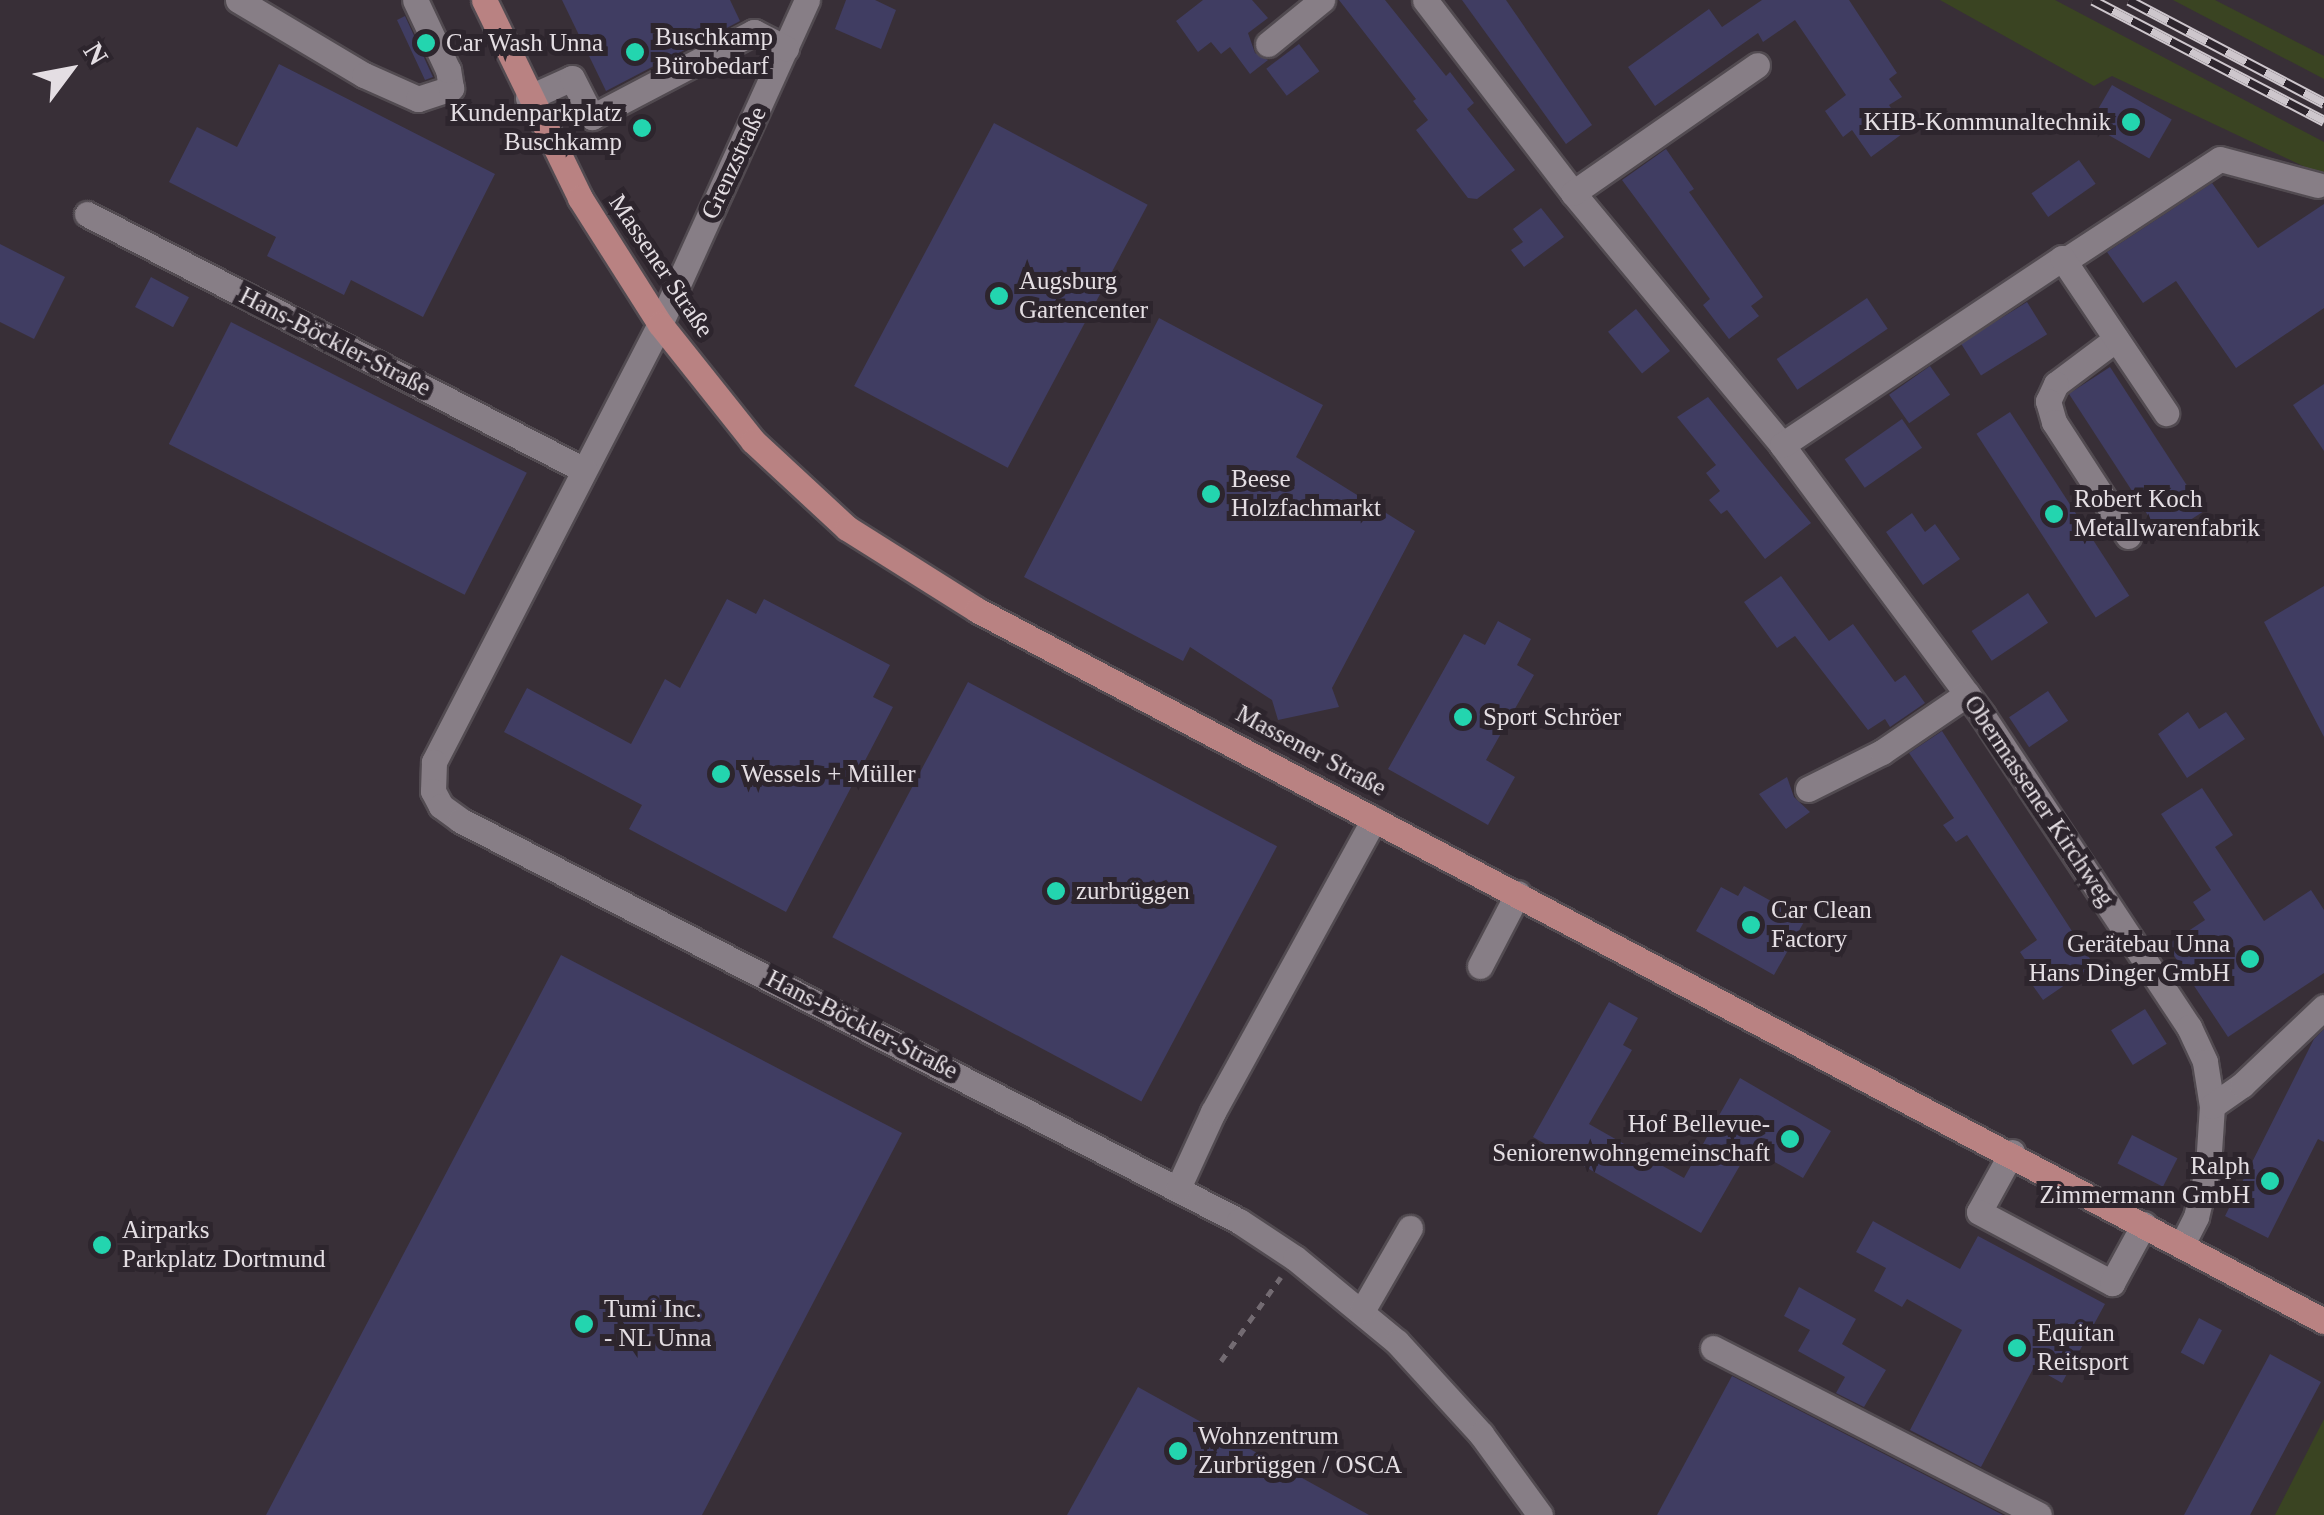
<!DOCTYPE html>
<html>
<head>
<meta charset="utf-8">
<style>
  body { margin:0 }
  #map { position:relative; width:2324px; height:1515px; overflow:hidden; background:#382f37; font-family:Georgia,serif }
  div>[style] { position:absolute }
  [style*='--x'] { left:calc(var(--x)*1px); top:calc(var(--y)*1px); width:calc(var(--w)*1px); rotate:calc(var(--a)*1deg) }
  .green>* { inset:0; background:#3a4422 }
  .building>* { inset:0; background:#403d62; transform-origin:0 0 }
  .path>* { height:5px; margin-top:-2.5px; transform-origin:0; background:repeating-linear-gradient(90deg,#736b72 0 8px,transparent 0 16px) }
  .roads { filter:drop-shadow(2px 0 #524b51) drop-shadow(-2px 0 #524b51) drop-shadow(0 2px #524b51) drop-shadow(0 -2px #524b51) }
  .minor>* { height:25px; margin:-12.5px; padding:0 12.5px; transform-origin:12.5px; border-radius:12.5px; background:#877e86 }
  .major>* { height:25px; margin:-12.5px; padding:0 12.5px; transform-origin:12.5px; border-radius:12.5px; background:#b98282 }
  .rail>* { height:11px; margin-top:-5.5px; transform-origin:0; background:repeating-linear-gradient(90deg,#2d252d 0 22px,#cdc6cc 0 44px); box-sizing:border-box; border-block:2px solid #cdc6cc }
  .dots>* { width:28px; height:28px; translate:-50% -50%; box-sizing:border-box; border:5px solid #2d252d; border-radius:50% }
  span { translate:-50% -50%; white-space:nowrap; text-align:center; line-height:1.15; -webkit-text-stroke:10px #2d252d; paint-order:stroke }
  .poi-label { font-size:25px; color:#e4dee3 }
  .left { translate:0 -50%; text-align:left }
  .right { translate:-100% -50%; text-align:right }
  .street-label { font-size:25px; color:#e4dee3 }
  .north { position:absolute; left:20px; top:20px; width:100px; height:100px; -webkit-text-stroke:8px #2d252d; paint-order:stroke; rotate:58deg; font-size:28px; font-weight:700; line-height:40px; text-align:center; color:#e4dee3 }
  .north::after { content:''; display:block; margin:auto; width:35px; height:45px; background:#e4dee3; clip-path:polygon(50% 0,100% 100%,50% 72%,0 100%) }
</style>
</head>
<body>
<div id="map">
  <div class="green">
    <i style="clip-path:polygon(1940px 0,2055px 0,2324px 142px,2324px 176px,2112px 76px,2094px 86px)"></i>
    <i style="clip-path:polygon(2173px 0,2215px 0,2324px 56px,2324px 79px)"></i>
    <i style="clip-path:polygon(2324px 1419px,2324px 1515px,2275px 1515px)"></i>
  </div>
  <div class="building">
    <i style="clip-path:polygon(562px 0,730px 0,740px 21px,606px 91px)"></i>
    <i style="clip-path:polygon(846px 0,875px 0,896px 10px,881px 49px,835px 29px)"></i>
    <i style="clip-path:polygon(1203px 0,1252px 0,1268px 18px,1248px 33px,1255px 53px,1268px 60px,1250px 74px,1230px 47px,1221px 54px,1211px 42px,1198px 52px,1176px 21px)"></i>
    <i style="clip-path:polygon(1339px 0,1385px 0,1446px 76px,1450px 72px,1474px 103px,1467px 109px,1515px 170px,1477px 199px,1468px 198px,1416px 130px,1428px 120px,1413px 101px,1416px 99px)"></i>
    <i style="clip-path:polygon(1462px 0,1506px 0,1592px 125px,1566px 144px)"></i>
    <i style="clip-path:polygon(1762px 0,1849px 0,1897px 73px,1889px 79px,1902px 97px,1889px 105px,1906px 131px,1871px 157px,1852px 130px,1843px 137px,1825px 111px,1846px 95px,1795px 20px,1763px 42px,1758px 33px,1655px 106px,1628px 67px,1709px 9px,1722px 27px)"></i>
    <i style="clip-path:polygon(405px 16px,432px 75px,433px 77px,425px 80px,397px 20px)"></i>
    <i style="left:1299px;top:44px;width:34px;height:41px;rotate:53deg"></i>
    <i style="clip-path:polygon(279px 64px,495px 174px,423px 317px,351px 280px,344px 295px,267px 256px,276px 237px,169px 182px,197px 127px,237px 147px)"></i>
    <i style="left:2112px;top:85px;width:69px;height:45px;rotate:30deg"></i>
    <i style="left:994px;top:123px;width:174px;height:298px;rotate:28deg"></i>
    <i style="clip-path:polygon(1666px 149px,1694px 189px,1689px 192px,1763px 297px,1751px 306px,1759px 316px,1729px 339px,1703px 305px,1710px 299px,1622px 180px)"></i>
    <i style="left:2079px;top:160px;width:29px;height:58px;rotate:55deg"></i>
    <i style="clip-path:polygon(2212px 183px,2258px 248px,2324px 204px,2324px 308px,2236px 368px,2176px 281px,2143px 303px,2107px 252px)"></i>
    <i style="clip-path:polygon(1541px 208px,1564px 237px,1524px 267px,1511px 250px,1523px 242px,1513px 229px)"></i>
    <i style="clip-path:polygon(0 244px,65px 277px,34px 339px,0 322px)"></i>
    <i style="left:151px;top:277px;width:43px;height:34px;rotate:28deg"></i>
    <i style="left:1867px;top:298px;width:37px;height:109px;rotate:56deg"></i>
    <i style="left:2027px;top:302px;width:38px;height:78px;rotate:58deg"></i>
    <i style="left:1636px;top:309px;width:54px;height:36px;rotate:51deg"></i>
    <i style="clip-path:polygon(1159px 318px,1323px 405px,1296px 457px,1415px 531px,1332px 688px,1339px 707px,1278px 720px,1272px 700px,1190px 647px,1183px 661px,1024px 577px)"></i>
    <i style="left:231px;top:322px;width:332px;height:137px;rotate:27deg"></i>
    <i style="left:1930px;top:366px;width:35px;height:50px;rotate:55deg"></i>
    <i style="left:2110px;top:367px;width:172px;height:49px;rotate:57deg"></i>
    <i style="clip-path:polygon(2324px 384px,2324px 451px,2293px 405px)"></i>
    <i style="clip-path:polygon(1708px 397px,1811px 523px,1765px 559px,1727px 510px,1721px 514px,1709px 500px,1720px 491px,1706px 473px,1716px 465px,1677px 417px)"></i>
    <i style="left:2010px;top:412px;width:219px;height:40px;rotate:57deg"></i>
    <i style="left:1902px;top:419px;width:35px;height:70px;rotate:55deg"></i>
    <i style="clip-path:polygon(1912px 513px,1925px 532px,1935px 524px,1960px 559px,1923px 585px,1886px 532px)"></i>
    <i style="clip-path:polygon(1781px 576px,1829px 641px,1853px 624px,1895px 682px,1905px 675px,1925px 703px,1890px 727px,1885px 719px,1868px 730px,1795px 636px,1777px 648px,1744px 602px)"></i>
    <i style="clip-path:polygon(2324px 586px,2324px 737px,2264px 622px)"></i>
    <i style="left:2028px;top:593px;width:36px;height:68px;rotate:56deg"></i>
    <i style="clip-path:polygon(727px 599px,756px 614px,764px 599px,890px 665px,873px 697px,893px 707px,786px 912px,629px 829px,642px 805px,504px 732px,527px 688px,631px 744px,665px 679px,680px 688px)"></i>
    <i style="clip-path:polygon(1498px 621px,1531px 639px,1517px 665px,1534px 675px,1486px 760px,1515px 777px,1488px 825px,1388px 769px,1464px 634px,1485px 645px)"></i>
    <i style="left:968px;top:682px;width:350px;height:289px;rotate:28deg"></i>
    <i style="left:2048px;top:691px;width:36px;height:47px;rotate:56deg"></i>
    <i style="clip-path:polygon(2188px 712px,2199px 729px,2226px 712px,2245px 739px,2187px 778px,2158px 734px)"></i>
    <i style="clip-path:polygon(1942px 731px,2094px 965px,2043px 1000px,2031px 983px,2038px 979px,2020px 952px,2037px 940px,1967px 835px,1956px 842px,1943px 825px,1954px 818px,1909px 753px)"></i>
    <i style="clip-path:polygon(1787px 777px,1794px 797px,1810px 812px,1786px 829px,1759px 794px)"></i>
    <i style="clip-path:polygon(2202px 788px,2233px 835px,2215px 847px,2264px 921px,2311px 890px,2324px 910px,2324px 973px,2228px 1037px,2167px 945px,2205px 920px,2193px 902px,2211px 890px,2161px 814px)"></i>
    <i style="clip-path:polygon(1744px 886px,1805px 920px,1774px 975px,1696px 931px,1721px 887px,1738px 896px)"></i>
    <i style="clip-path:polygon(561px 955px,902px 1133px,702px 1515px,266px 1515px)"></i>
    <i style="clip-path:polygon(1609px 1002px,1638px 1018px,1623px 1045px,1632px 1050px,1589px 1124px,1684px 1178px,1740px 1078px,1831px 1131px,1803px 1178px,1750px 1148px,1701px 1233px,1533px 1137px)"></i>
    <i style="left:2145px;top:1009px;width:41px;height:40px;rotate:58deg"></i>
    <i style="clip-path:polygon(2324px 1029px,2324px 1142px,2318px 1139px,2268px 1238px,2225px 1216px,2314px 1039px)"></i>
    <i style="left:2132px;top:1135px;width:51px;height:32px;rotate:27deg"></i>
    <i style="clip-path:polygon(1873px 1221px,1960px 1269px,1978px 1236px,2105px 1304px,2062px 1383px,2034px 1367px,1981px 1467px,1910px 1430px,1962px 1330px,1907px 1299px,1902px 1307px,1874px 1291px,1886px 1268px,1856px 1252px)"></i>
    <i style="clip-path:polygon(1799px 1287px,1856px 1319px,1842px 1344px,1886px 1370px,1864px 1407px,1836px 1393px,1845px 1377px,1798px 1351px,1810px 1330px,1784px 1316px)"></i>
    <i style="left:2199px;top:1318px;width:26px;height:39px;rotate:28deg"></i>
    <i style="clip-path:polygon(2270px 1354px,2321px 1382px,2250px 1515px,2184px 1515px)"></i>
    <i style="clip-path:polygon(1732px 1376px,2003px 1515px,1657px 1515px)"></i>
    <i style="clip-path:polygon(1138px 1387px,1369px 1515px,1067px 1515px)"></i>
  </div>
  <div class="path">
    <i style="--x:1221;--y:1361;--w:103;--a:-54.5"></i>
  </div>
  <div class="roads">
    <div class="minor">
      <i style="--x:238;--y:0;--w:147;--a:30.8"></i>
      <i style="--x:364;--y:75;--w:59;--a:24"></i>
      <i style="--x:418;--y:99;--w:35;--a:-18"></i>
      <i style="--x:451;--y:88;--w:18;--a:-99"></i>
      <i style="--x:448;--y:70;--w:77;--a:-115.2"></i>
      <i style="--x:807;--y:0;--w:356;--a:114.4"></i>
      <i style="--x:660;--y:324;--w:493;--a:117.3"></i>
      <i style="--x:434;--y:762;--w:29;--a:92"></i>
      <i style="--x:433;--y:791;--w:17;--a:62"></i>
      <i style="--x:441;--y:806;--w:24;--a:36"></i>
      <i style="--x:460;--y:820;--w:876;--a:27.24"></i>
      <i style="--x:1239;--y:1221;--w:67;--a:33.5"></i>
      <i style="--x:1295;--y:1258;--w:132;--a:39.5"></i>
      <i style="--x:1397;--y:1342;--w:125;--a:47.6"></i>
      <i style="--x:1481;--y:1434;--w:100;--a:53.9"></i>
      <i style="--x:1425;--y:0;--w:243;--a:52.5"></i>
      <i style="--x:1573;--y:193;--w:327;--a:50.3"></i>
      <i style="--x:1782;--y:445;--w:337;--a:53.4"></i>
      <i style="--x:1983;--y:716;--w:373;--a:56.5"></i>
      <i style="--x:2189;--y:1027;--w:38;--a:65"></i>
      <i style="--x:2205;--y:1062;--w:45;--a:81"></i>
      <i style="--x:2212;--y:1106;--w:61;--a:93.8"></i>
      <i style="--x:2208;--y:1167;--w:51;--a:103.5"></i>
      <i style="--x:2196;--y:1217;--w:31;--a:117"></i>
      <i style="--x:1268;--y:44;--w:70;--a:-39.2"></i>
      <i style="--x:528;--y:98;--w:48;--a:-24.4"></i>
      <i style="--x:572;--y:78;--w:44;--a:62.9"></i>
      <i style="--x:592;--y:117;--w:183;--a:-27.7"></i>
      <i style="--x:754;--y:32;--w:36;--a:27"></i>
      <i style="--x:1573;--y:193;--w:224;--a:-34.8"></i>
      <i style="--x:87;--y:214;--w:559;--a:27.25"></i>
      <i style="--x:2064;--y:261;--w:186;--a:-33.2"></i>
      <i style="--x:2220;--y:159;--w:101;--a:14.9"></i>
      <i style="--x:2116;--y:339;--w:75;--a:143.1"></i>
      <i style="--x:2056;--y:384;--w:19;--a:115"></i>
      <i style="--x:2048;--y:401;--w:22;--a:74"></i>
      <i style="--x:2054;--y:422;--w:136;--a:57"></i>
      <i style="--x:1782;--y:445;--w:337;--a:-33.7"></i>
      <i style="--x:2062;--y:258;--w:187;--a:56.1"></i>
      <i style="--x:1808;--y:789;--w:83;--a:-26.6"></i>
      <i style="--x:1882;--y:752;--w:103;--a:-34.3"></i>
      <i style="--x:1480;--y:966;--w:82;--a:-62.5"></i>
      <i style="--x:2212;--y:1106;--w:37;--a:-35"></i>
      <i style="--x:2242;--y:1085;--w:113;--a:-43.6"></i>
      <i style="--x:2012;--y:1152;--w:68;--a:118.8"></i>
      <i style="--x:1979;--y:1212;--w:151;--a:28.1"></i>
      <i style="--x:2112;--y:1283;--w:67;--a:-61.5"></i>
      <i style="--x:1178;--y:1188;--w:84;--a:-65.3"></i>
      <i style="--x:1213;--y:1112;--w:334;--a:-61.2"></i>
      <i style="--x:1362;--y:1311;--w:96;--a:-60"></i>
      <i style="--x:1713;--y:1348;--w:366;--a:27.1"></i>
    </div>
    <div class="major">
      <i style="--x:484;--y:0;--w:220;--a:64.1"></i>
      <i style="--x:580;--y:198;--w:149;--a:57.6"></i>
      <i style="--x:660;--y:324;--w:149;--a:51.5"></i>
      <i style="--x:753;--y:441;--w:128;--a:42.8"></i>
      <i style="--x:847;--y:528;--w:154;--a:32.2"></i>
      <i style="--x:977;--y:610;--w:1523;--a:27.83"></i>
    </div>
  </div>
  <div class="rail">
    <i style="--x:2093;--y:0;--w:261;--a:27.6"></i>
    <i style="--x:2129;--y:0;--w:221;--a:27.8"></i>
  </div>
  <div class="dots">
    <i style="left:426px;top:43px;background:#23d5af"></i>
    <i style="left:635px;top:52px;background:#23d5af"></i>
    <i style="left:2131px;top:122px;background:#23d5af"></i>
    <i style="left:642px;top:128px;background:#23d5af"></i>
    <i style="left:999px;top:296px;background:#23d5af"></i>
    <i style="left:1211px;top:494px;background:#23d5af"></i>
    <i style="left:2054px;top:514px;background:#23d5af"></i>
    <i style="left:1463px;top:717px;background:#23d5af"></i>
    <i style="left:721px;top:774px;background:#23d5af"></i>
    <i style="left:1056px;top:891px;background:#23d5af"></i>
    <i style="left:1751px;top:925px;background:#23d5af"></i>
    <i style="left:2250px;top:959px;background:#23d5af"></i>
    <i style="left:1790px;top:1139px;background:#23d5af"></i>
    <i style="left:2270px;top:1181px;background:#23d5af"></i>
    <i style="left:102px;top:1245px;background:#23d5af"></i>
    <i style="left:584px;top:1324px;background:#23d5af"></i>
    <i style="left:2017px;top:1348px;background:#23d5af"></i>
    <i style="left:1178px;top:1451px;background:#23d5af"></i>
  </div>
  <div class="poi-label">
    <span class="left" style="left:655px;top:52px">Buschkamp<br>Bürobedarf</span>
    <span class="left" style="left:446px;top:43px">Car Wash Unna</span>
    <span class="right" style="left:622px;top:128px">Kundenparkplatz<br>Buschkamp</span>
    <span class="right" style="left:2111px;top:122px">KHB-Kommunaltechnik</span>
    <span class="left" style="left:1019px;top:296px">Augsburg<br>Gartencenter</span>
    <span class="left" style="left:1231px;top:494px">Beese<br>Holzfachmarkt</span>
    <span class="left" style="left:2074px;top:514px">Robert Koch<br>Metallwarenfabrik</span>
    <span class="left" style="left:1483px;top:717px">Sport Schröer</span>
    <span class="left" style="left:741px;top:774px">Wessels + Müller</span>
    <span class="left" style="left:1076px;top:891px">zurbrüggen</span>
    <span class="left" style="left:1771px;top:925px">Car Clean<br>Factory</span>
    <span class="right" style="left:2230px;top:959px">Gerätebau Unna<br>Hans Dinger GmbH</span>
    <span class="right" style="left:1770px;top:1139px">Hof Bellevue-<br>Seniorenwohngemeinschaft</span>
    <span class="right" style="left:2250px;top:1181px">Ralph<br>Zimmermann GmbH</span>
    <span class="left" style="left:122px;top:1245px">Airparks<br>Parkplatz Dortmund</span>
    <span class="left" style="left:604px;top:1324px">Tumi Inc.<br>- NL Unna</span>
    <span class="left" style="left:2037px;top:1348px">Equitan<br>Reitsport</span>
    <span class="left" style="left:1198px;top:1451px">Wohnzentrum<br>Zurbrüggen / OSCA</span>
  </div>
  <div class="street-label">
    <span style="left:734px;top:163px;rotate:-65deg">Grenzstraße</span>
    <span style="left:661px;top:266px;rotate:56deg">Massener Straße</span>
    <span style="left:335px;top:342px;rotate:27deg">Hans-Böckler-Straße</span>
    <span style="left:1311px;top:751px;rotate:28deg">Massener Straße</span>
    <span style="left:2039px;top:801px;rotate:56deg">Obermassener Kirchweg</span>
    <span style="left:862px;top:1025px;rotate:27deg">Hans-Böckler-Straße</span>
  </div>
  <div class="north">N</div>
</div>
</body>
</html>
